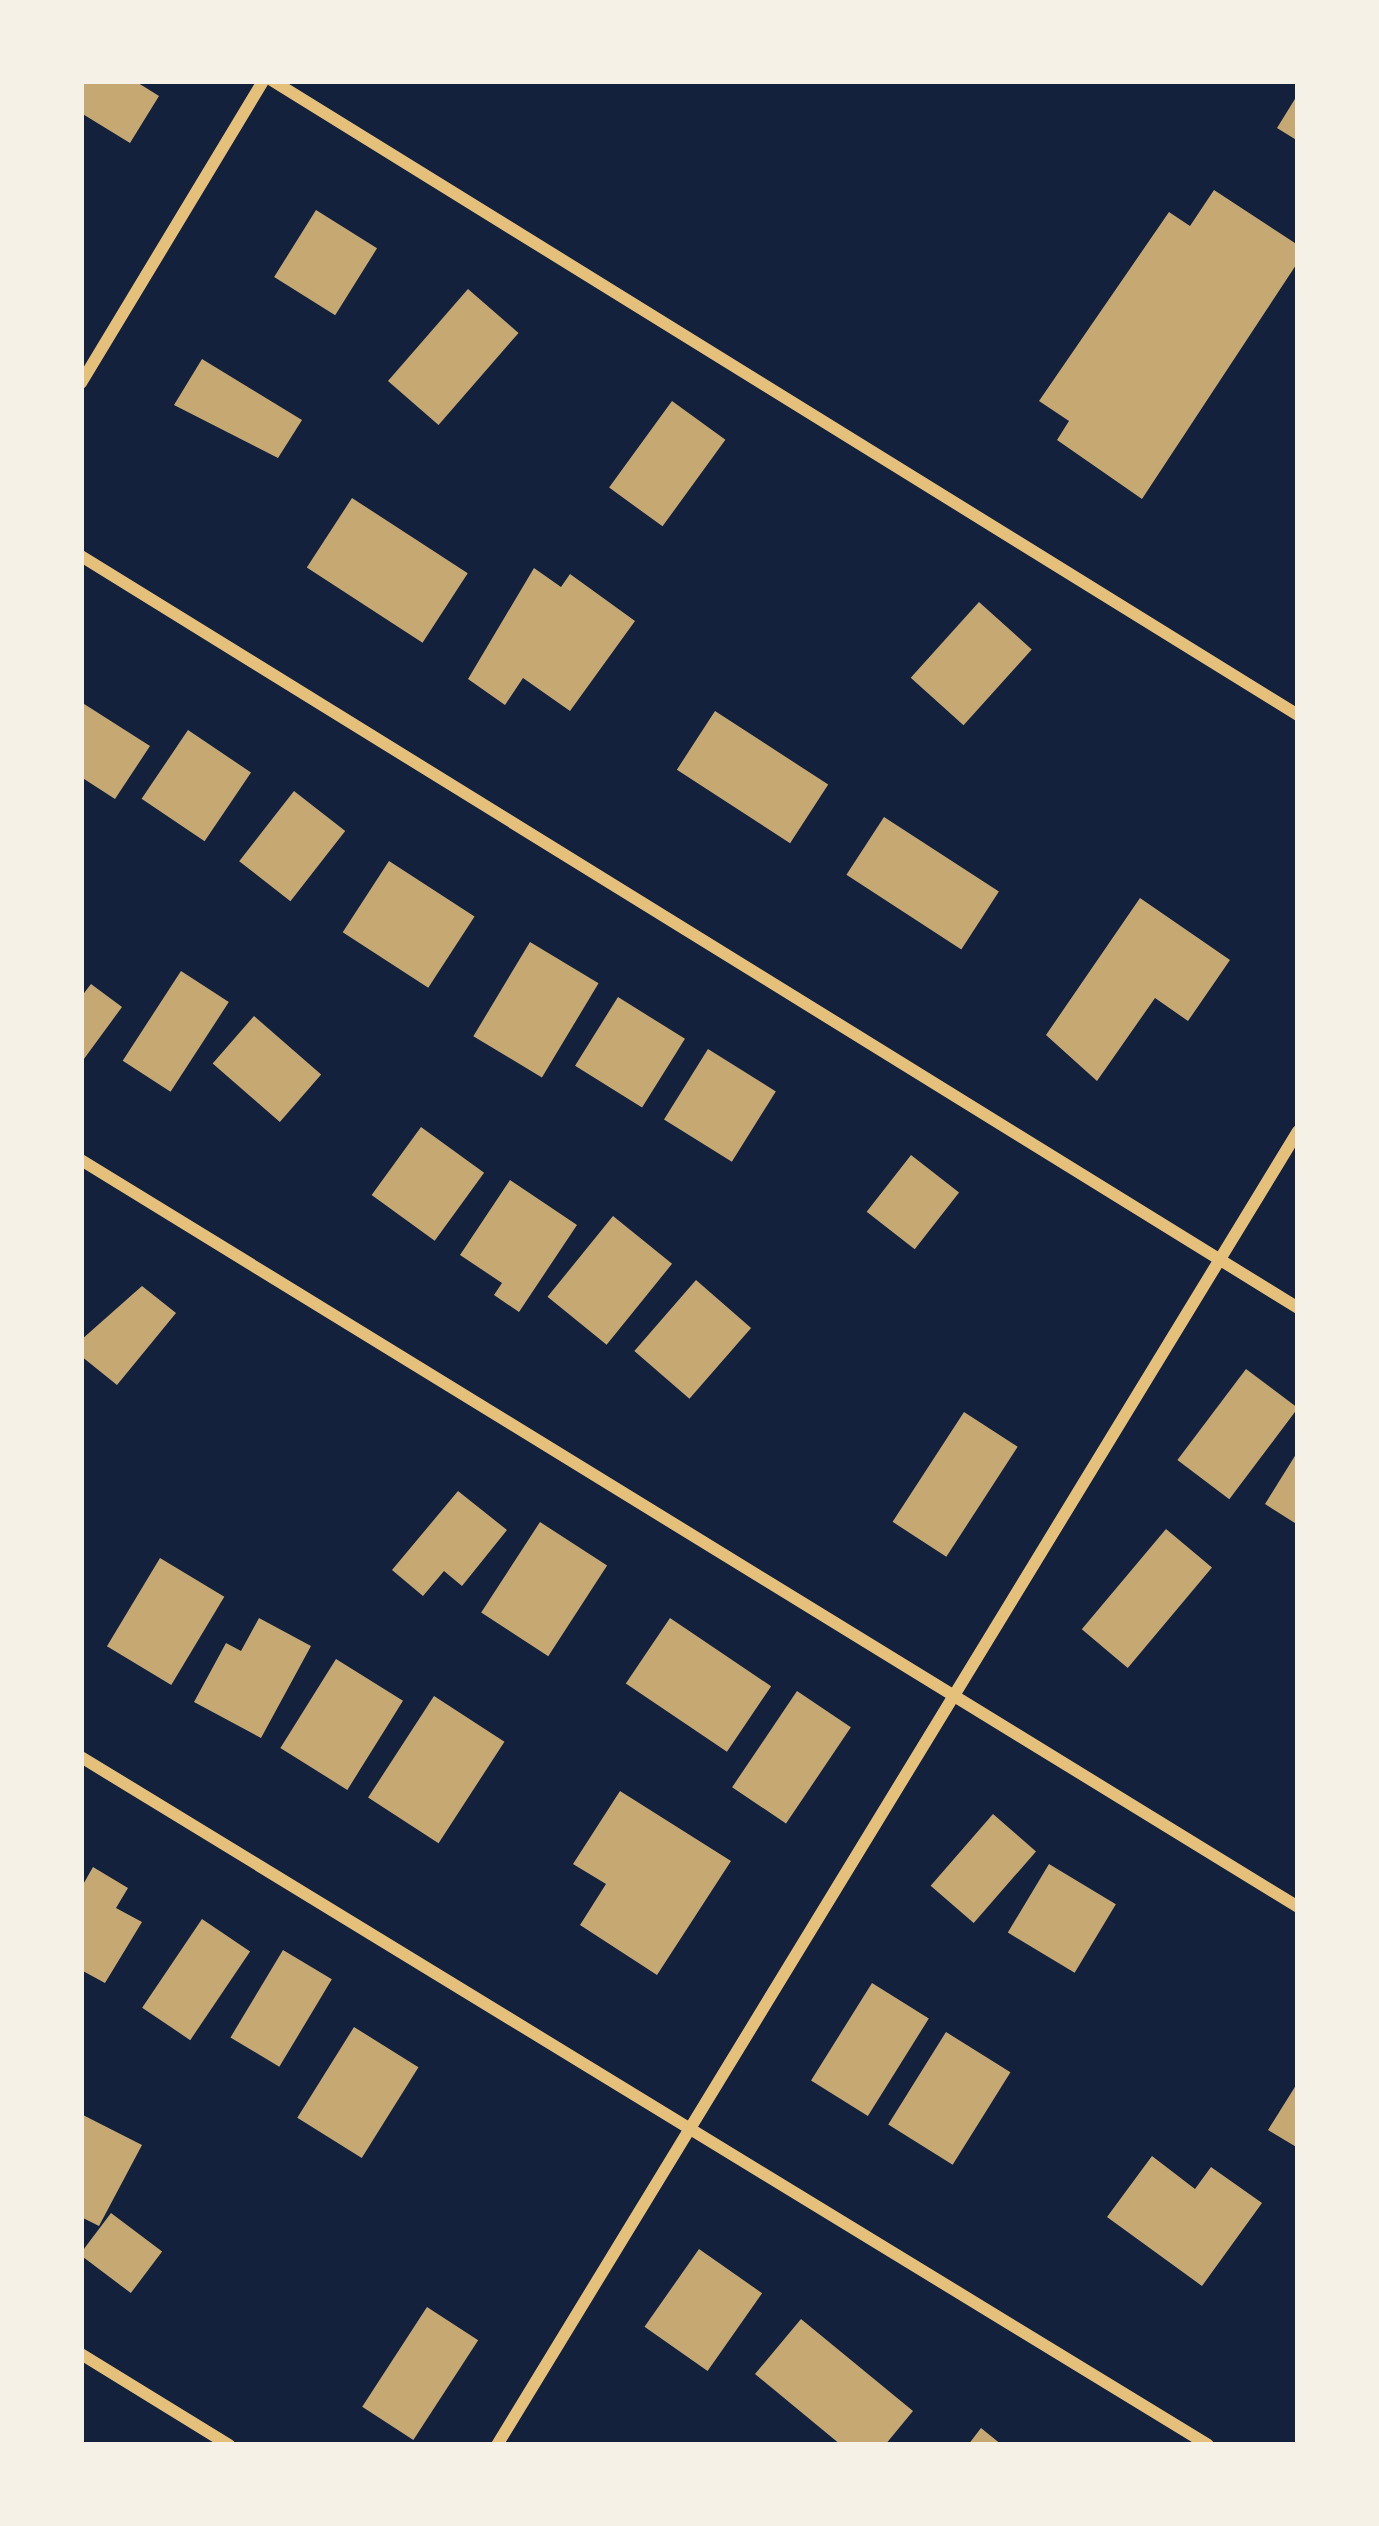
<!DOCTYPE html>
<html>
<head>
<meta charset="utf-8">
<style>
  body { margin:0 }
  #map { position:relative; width:1379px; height:2526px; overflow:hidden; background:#14213d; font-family:"Exo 2",sans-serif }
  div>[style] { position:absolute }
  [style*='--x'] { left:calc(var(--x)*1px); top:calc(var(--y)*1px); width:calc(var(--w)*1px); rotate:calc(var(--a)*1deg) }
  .building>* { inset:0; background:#c6a872; transform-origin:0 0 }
  .minor>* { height:12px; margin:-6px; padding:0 6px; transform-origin:6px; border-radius:6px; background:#e5c07b }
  span { translate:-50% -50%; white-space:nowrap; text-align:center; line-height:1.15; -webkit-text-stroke:12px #f6f1e7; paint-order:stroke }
  .frame { position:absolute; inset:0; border:84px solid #f6f1e7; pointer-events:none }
</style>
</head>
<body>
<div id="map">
  <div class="building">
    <i style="clip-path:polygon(81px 81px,135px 81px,159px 96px,130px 143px,81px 113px)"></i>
    <i style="clip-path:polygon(1298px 94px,1298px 141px,1277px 128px)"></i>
    <i style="clip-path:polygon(1214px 190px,1298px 245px,1298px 262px,1142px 499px,1057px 440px,1069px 421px,1039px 401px,1169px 212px,1190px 226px)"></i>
    <i style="left:316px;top:210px;width:72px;height:79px;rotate:32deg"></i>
    <i style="left:468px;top:289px;width:67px;height:122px;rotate:41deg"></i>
    <i style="clip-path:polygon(202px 359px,302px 420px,278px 458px,174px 405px)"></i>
    <i style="left:672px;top:401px;width:66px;height:107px;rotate:36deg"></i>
    <i style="left:352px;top:498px;width:138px;height:83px;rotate:33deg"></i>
    <i style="clip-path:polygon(534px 568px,561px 587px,570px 574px,635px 621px,570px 711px,523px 678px,505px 705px,468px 679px)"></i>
    <i style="left:979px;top:602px;width:71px;height:102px;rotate:42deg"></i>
    <i style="clip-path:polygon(81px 702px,150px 746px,115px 799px,81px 777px)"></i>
    <i style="left:715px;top:711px;width:135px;height:70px;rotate:33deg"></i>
    <i style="left:188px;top:730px;width:76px;height:83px;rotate:34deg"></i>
    <i style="left:294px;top:791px;width:65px;height:89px;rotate:38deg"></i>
    <i style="left:884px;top:817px;width:137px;height:69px;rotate:33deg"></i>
    <i style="left:389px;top:861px;width:102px;height:85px;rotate:33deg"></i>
    <i style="clip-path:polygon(1140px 898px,1230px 960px,1188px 1021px,1155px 998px,1097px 1081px,1046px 1035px)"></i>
    <i style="left:530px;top:942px;width:80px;height:110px;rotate:31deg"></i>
    <i style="left:181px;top:971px;width:57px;height:107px;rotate:33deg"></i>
    <i style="clip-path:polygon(91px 984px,122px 1007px,81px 1063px,81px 997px)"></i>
    <i style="left:618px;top:997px;width:79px;height:81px;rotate:32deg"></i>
    <i style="left:254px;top:1016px;width:89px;height:63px;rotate:41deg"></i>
    <i style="left:708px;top:1049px;width:80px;height:83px;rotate:32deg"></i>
    <i style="left:421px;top:1127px;width:78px;height:84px;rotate:36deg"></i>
    <i style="left:911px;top:1155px;width:61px;height:72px;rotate:38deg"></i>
    <i style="clip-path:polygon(510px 1180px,577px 1225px,519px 1312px,494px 1295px,502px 1283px,460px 1255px)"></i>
    <i style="left:613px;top:1216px;width:76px;height:104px;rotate:39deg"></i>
    <i style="left:696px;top:1280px;width:73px;height:94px;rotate:41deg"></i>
    <i style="clip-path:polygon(142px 1286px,176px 1313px,117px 1385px,81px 1356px,81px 1340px)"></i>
    <i style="left:1246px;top:1369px;width:65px;height:114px;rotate:37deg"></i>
    <i style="left:964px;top:1412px;width:64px;height:131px;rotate:33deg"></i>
    <i style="clip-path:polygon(1298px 1451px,1298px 1525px,1265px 1504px)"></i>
    <i style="clip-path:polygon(458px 1491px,507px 1530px,462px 1586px,444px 1571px,423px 1596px,392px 1570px)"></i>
    <i style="left:540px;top:1522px;width:80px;height:108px;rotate:33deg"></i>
    <i style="left:1166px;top:1529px;width:60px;height:131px;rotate:40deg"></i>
    <i style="left:160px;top:1558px;width:75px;height:103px;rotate:31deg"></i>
    <i style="clip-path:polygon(259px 1618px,311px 1646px,261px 1738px,194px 1702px,226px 1643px,241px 1651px)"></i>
    <i style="left:670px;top:1618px;width:122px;height:79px;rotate:34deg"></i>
    <i style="left:336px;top:1659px;width:79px;height:105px;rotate:32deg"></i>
    <i style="left:797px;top:1691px;width:65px;height:116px;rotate:34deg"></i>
    <i style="left:434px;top:1696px;width:84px;height:121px;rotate:33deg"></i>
    <i style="clip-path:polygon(620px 1791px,731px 1861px,657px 1975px,580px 1925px,606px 1884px,573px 1864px)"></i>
    <i style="left:993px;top:1814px;width:57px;height:95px;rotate:41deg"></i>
    <i style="left:1049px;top:1864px;width:78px;height:80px;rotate:31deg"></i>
    <i style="clip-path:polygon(93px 1867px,128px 1888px,116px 1908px,142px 1922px,105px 1983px,81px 1970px,81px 1888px)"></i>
    <i style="left:202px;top:1919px;width:58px;height:107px;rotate:34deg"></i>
    <i style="left:283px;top:1950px;width:57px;height:102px;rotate:31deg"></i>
    <i style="left:872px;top:1983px;width:67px;height:115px;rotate:32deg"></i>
    <i style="left:354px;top:2027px;width:76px;height:107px;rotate:32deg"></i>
    <i style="left:946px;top:2032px;width:76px;height:109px;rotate:32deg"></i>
    <i style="clip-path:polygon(1298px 2082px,1298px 2148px,1268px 2130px)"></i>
    <i style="clip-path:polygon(81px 2114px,142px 2145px,99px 2226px,81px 2217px)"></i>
    <i style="clip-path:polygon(1152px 2156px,1195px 2189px,1211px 2167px,1262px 2203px,1202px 2286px,1107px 2217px)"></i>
    <i style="left:111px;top:2213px;width:64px;height:52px;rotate:37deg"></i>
    <i style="left:699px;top:2249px;width:77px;height:95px;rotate:35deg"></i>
    <i style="left:427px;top:2307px;width:61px;height:119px;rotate:33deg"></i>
    <i style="clip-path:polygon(801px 2319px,913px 2411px,885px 2445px,841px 2445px,755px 2374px)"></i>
    <i style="clip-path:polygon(981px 2428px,1002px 2445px,968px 2445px)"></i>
  </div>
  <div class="minor">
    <i style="--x:273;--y:81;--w:1205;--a:31.74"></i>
    <i style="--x:81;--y:383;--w:353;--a:-58.9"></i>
    <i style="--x:81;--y:556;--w:1431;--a:31.71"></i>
    <i style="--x:81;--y:1160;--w:1428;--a:31.54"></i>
    <i style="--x:81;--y:1757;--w:1320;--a:31.4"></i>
    <i style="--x:81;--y:2354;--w:174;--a:31.6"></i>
    <i style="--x:497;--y:2445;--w:1539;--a:-58.63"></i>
  </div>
  <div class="frame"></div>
</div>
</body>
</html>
